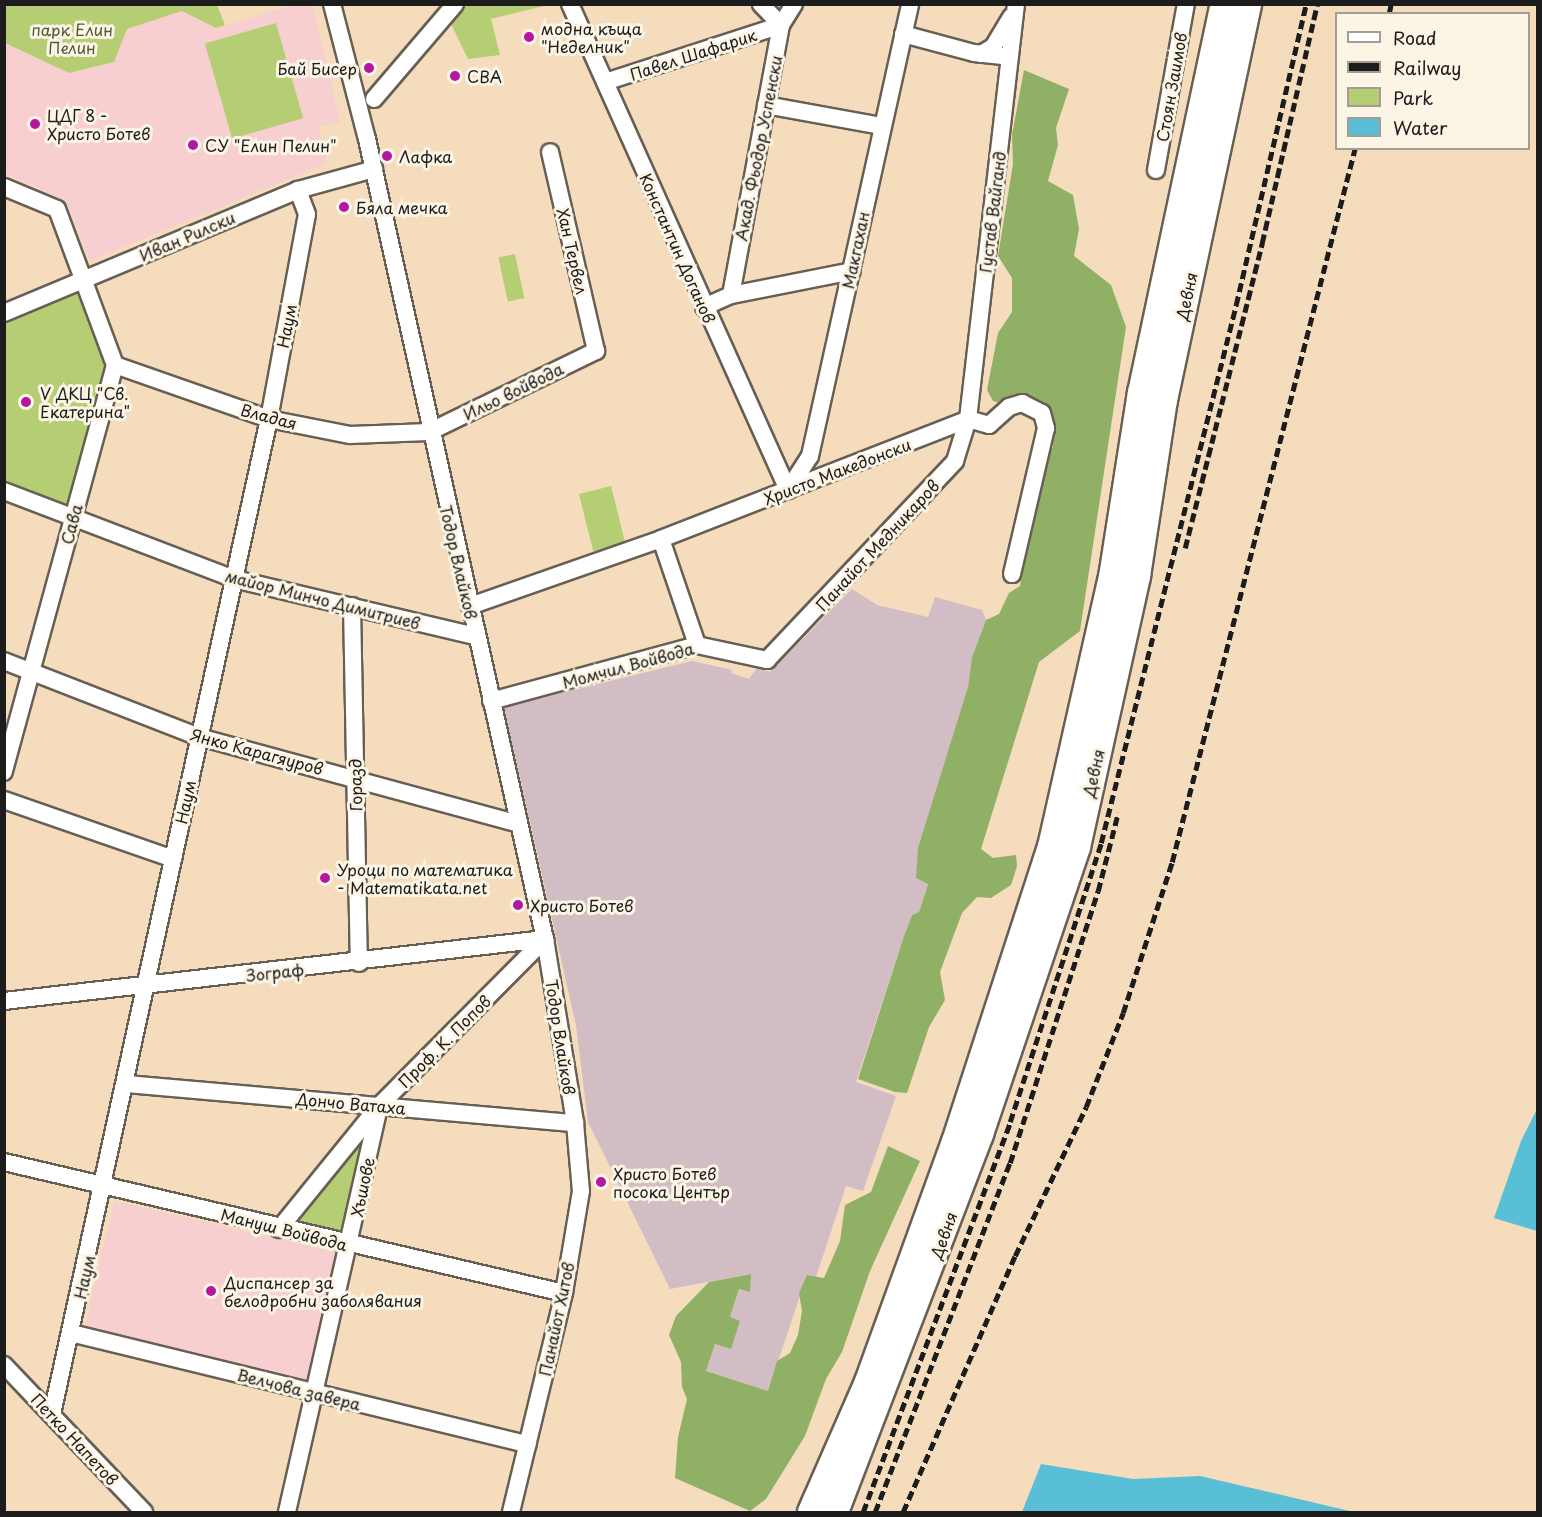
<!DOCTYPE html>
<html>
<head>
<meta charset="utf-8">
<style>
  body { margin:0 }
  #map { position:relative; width:1542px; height:1517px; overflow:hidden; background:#f4dcbd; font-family:"Playpen Sans",sans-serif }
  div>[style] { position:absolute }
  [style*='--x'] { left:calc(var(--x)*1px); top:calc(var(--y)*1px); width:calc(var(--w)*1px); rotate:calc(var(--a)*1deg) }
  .built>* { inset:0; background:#f7cfd0; transform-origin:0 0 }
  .industrial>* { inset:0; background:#d2bdc5 }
  .green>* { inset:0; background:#b5ce73; transform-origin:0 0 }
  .forest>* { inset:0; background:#90b165 }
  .water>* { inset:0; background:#59bfd7 }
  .roads { filter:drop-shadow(2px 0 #685f54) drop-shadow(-2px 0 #685f54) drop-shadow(0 2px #685f54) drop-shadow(0 -2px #685f54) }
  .minor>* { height:16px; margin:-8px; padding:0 8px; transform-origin:8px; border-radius:8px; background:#fff }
  .highway>* { height:26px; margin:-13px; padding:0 13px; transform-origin:13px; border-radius:13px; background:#fff }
  .rail>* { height:4.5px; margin-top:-2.25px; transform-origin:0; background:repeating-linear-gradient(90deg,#1c1c1c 0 9px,transparent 0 13.5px) }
  .dots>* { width:16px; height:16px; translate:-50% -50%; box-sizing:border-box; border:3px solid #fcf5e5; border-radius:50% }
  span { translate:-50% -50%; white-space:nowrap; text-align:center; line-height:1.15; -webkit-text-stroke:6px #fcf5e5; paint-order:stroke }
  .poi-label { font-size:16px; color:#1c1c1c }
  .left { translate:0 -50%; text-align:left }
  .right { translate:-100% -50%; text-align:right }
  .park-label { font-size:16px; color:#525a3a }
  .street-label { font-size:16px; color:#1c1c1c }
  .frame { position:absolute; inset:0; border:6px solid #1c1c1c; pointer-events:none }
  .legend { position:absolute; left:1335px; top:12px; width:195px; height:138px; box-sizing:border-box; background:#fcf5e5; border:2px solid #a29e95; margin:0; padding:8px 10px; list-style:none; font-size:18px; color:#1c1c1c }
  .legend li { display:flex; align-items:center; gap:12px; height:30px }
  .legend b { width:30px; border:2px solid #a29e95 }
</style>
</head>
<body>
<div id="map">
  <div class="built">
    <i style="clip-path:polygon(293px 5px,313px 5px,340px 122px,318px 127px,327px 163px,90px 261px,65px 200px,5px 174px,4px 43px,70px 73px,114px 62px,127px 29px,183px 11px,216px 28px)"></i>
    <i style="left:114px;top:1201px;width:230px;height:130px;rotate:13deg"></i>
  </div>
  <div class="industrial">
    <i style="clip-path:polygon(852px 589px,877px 605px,928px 617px,935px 597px,982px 610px,986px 620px,972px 657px,968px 687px,916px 878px,928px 883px,919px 912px,912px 915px,904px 936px,856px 1082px,896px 1096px,863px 1191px,846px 1186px,816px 1277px,807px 1275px,768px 1391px,706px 1371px,715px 1344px,731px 1349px,730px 1318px,739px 1289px,749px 1292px,750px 1274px,670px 1289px,588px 1122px,576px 1025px,504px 707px,692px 661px,732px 670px,731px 673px,749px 679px,757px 668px,770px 672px)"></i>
  </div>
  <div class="green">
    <i style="clip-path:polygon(467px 4px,548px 4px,548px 5px,491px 19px,500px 55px,468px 59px,451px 24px)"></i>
    <i style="clip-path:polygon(4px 5px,217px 5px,225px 25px,216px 28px,182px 11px,127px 29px,114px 62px,69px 73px,5px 43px)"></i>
    <i style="left:276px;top:23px;width:99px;height:74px;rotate:74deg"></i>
    <i style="left:515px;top:254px;width:45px;height:17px;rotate:78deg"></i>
    <i style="clip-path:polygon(84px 279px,113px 354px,72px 519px,5px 491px,4px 313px)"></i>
    <i style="left:611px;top:486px;width:59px;height:33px;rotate:76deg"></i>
    <i style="clip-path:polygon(379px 1106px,350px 1246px,279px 1229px)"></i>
  </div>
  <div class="forest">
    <i style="clip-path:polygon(1024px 70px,1069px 89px,1056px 128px,1058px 145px,1048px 181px,1073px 195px,1079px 229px,1074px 256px,1111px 285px,1126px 327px,1080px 631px,1039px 662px,981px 849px,993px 858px,1016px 855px,1017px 866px,1011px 885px,991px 898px,977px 897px,962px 913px,940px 972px,945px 1000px,929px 1027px,907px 1093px,895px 1092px,858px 1079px,904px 936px,912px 915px,919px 912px,928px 884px,916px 878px,918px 848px,968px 687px,972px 657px,986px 620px,999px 614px,1009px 593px,1020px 586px,1022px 574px,1017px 565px,1044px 462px,1053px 447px,1053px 418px,1046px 406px,1004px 404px,993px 401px,987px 390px,998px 333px,1012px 312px,1012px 278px,998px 256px,1013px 164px,1012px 135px)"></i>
    <i style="clip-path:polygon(888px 1146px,920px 1161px,870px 1271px,842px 1352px,826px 1379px,805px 1436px,766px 1499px,750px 1511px,675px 1478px,678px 1437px,687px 1399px,682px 1387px,681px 1362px,669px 1335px,676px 1316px,709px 1282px,751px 1274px,750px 1292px,739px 1289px,730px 1317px,740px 1321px,731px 1349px,715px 1344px,706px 1371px,768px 1391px,777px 1361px,790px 1353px,798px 1335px,802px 1311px,799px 1293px,807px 1275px,824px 1278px,840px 1241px,845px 1205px,871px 1192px)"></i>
  </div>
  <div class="water">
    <i style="clip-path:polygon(1537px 1109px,1537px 1231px,1494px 1218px,1521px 1141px)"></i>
    <i style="clip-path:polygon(1041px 1464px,1133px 1479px,1200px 1476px,1354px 1512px,1022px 1512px)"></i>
  </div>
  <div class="roads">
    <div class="minor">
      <i style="--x:332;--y:4;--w:139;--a:75.5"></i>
      <i style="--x:367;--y:139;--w:820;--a:77.46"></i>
      <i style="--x:545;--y:939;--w:186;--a:80.7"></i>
      <i style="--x:575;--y:1123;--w:68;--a:85"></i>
      <i style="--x:581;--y:1191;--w:103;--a:99.5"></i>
      <i style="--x:564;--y:1293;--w:225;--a:103.6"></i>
      <i style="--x:570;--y:4;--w:533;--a:65.84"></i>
      <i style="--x:903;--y:34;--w:73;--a:15"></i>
      <i style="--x:974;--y:53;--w:36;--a:6"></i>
      <i style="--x:981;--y:54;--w:14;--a:-30"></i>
      <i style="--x:993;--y:47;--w:35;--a:-59"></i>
      <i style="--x:605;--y:82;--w:185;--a:-17.9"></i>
      <i style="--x:781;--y:25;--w:29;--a:-134"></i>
      <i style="--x:374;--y:99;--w:125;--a:-49.5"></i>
      <i style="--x:766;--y:105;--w:117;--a:10.3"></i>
      <i style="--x:1156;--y:170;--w:169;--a:-79.8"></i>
      <i style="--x:4;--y:187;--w:57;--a:22.5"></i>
      <i style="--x:57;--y:209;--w:166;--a:69.6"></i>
      <i style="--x:115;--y:365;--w:422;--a:105.3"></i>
      <i style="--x:731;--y:295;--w:275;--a:-79.5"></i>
      <i style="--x:781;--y:25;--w:25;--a:-58"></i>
      <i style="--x:704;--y:307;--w:30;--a:-24"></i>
      <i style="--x:731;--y:295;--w:123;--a:-11.2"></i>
      <i style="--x:4;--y:313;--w:319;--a:-22.7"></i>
      <i style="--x:298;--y:190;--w:79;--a:-15.4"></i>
      <i style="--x:115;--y:365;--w:163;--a:19.3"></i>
      <i style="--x:269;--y:419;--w:83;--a:11.2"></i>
      <i style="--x:350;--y:435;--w:79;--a:-2.2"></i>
      <i style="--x:429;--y:432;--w:186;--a:-25.9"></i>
      <i style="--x:596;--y:351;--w:204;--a:-103"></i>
      <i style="--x:788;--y:490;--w:40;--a:-57.1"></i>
      <i style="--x:810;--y:456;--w:463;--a:-77.5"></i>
      <i style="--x:4;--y:491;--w:246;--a:20.9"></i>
      <i style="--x:234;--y:579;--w:249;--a:13.3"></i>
      <i style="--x:661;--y:539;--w:112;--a:71.2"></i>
      <i style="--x:352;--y:606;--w:357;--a:88.9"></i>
      <i style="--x:470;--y:606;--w:202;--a:-19.3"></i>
      <i style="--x:661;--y:539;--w:330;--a:-21.3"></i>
      <i style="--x:968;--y:419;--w:22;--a:16"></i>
      <i style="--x:989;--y:425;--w:27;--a:-42"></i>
      <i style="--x:1009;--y:407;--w:14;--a:-17"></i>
      <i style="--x:1022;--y:403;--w:22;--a:27"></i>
      <i style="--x:1042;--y:413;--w:16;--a:75"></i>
      <i style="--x:1046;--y:428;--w:150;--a:103.1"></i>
      <i style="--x:4;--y:661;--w:209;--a:21.3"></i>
      <i style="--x:199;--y:737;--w:328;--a:15.2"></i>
      <i style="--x:491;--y:701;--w:213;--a:-15.2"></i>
      <i style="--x:697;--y:645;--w:72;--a:12.1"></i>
      <i style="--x:767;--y:660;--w:274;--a:-46.6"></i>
      <i style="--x:955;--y:461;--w:44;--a:-72.8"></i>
      <i style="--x:968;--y:419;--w:418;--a:-83.4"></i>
      <i style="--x:4;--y:800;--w:179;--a:19.2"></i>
      <i style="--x:4;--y:1001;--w:545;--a:-6.54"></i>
      <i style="--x:126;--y:1084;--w:451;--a:5"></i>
      <i style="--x:4;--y:1162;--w:575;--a:13.17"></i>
      <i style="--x:279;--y:1229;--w:159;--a:-50.9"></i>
      <i style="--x:379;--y:1106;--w:235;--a:-45.2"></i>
      <i style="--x:71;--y:1333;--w:470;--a:13.7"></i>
      <i style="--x:4;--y:1365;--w:203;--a:46.4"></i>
      <i style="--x:52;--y:1414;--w:1018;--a:-77.7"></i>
      <i style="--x:269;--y:419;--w:208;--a:-79.5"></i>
      <i style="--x:307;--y:214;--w:26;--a:-111"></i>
      <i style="--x:287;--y:1512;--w:416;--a:-77.2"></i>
    </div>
    <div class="highway">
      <i style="--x:811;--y:1512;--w:142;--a:-66.3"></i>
      <i style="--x:868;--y:1382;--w:255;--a:-70.1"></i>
      <i style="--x:955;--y:1142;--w:310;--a:-72"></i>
      <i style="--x:1051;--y:847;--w:283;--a:-77.3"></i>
      <i style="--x:1113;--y:571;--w:180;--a:-81.1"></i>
      <i style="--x:1141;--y:393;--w:398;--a:-78"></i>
      <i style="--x:835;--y:1512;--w:405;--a:-69"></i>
      <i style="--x:980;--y:1134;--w:303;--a:-71.3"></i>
      <i style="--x:1077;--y:847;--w:278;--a:-77.5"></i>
      <i style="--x:1137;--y:576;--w:178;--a:-81.3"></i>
      <i style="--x:1164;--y:400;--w:405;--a:-78"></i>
    </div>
  </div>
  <div class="rail">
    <i style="--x:1389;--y:14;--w:10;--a:-79"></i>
    <i style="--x:1185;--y:548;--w:315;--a:-75.8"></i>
    <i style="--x:1262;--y:243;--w:245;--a:-77"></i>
    <i style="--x:863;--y:1512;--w:417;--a:-69.3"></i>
    <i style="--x:1010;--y:1122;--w:293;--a:-71.9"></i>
    <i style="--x:1101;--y:843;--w:555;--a:-75.91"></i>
    <i style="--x:1236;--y:305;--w:309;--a:-76.9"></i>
    <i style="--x:875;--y:1512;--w:374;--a:-68.9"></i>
    <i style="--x:1010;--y:1163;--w:286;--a:-72.1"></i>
    <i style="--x:1098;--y:891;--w:81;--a:-75.6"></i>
    <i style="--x:903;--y:1512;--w:279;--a:-66.4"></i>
    <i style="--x:1015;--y:1256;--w:165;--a:-64.5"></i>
    <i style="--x:1086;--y:1107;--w:101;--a:-68.5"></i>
    <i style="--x:1123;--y:1013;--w:159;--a:-72"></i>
    <i style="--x:1172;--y:862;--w:737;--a:-75.62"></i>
  </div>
  <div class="dots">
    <i style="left:529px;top:37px;background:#b5179e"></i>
    <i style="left:369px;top:68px;background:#b5179e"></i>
    <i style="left:455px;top:76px;background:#b5179e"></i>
    <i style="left:35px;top:124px;background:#b5179e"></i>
    <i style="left:193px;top:145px;background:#b5179e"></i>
    <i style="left:387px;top:156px;background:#b5179e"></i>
    <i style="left:344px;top:207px;background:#b5179e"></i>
    <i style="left:26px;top:402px;background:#b5179e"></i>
    <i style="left:325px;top:878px;background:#b5179e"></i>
    <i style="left:518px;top:905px;background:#b5179e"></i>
    <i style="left:601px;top:1182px;background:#b5179e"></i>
    <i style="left:211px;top:1291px;background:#b5179e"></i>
  </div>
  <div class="poi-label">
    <span class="left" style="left:541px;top:37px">модна къща<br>"Неделник"</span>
    <span class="right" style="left:357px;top:68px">Бай Бисер</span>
    <span class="left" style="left:467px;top:76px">CBA</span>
    <span class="left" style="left:47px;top:124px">ЦДГ 8 -<br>Христо Ботев</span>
    <span class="left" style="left:205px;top:145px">СУ "Елин Пелин"</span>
    <span class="left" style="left:399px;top:156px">Лафка</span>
    <span class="left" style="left:356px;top:207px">Бяла мечка</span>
    <span class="left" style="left:40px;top:402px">V ДКЦ "Св.<br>Екатерина"</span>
    <span class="left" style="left:337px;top:878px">Уроци по математика<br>- Matematikata.net</span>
    <span class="left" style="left:530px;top:905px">Христо Ботев</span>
    <span class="left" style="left:613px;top:1182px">Христо Ботев<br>посока Център</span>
    <span class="left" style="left:224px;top:1291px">Диспансер за<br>белодробни заболявания</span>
  </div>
  <div class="park-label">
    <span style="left:72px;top:38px">парк Елин<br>Пелин</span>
  </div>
  <div class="street-label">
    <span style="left:693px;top:54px;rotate:-18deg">Павел Шафарик</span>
    <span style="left:1171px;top:87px;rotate:-80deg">Стоян Заимов</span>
    <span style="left:758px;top:148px;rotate:-79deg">Акад. Фьодор Успенски</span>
    <span style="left:992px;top:212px;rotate:-83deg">Густав Вайганд</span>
    <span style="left:187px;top:236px;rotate:-23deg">Иван Рилски</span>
    <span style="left:678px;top:248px;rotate:66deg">Константин Доганов</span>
    <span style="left:855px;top:250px;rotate:-78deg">Макгахан</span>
    <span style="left:573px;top:251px;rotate:77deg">Хан Тервел</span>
    <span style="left:1186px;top:296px;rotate:-78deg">Девня</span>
    <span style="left:286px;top:326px;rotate:-79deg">Наум</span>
    <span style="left:513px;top:391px;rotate:-26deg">Ильо войвода</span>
    <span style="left:269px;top:416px;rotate:15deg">Владая</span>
    <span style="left:837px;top:471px;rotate:-21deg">Христо Македонски</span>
    <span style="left:71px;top:524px;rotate:-75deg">Сава</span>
    <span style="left:877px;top:545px;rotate:-47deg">Панайот Медникаров</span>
    <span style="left:459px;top:562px;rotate:77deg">Тодор Влайков</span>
    <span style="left:323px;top:599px;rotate:14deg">майор Минчо Димитриев</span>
    <span style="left:628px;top:665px;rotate:-15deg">Момчил Войвода</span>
    <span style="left:257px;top:751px;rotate:15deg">Янко Карагяуров</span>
    <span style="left:1093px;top:773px;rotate:-77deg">Девня</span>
    <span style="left:355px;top:785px;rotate:-91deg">Горазд</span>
    <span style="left:185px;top:802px;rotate:-78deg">Наум</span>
    <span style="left:275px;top:972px;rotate:-6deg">Зограф</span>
    <span style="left:561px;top:1037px;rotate:81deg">Тодор Влайков</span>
    <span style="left:444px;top:1041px;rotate:-45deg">Проф. К. Попов</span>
    <span style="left:351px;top:1103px;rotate:5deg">Дончо Ватаха</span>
    <span style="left:362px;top:1187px;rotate:-78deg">Хъшове</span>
    <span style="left:284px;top:1229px;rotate:14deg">Mануш Войвода</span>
    <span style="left:943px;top:1235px;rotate:-70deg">Девня</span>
    <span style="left:84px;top:1277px;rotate:-77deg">Наум</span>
    <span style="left:556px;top:1319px;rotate:-78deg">Панайот Хитов</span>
    <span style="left:299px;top:1389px;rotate:14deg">Велчова завера</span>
    <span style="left:75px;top:1439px;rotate:47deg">Петко Напетов</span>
  </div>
  <div class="frame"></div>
  <ul class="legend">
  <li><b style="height:8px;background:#fff"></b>Road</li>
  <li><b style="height:8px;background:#1c1c1c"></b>Railway</li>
  <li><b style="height:16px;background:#b5ce73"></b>Park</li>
  <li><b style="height:16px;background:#59bfd7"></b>Water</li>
  </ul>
</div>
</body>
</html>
